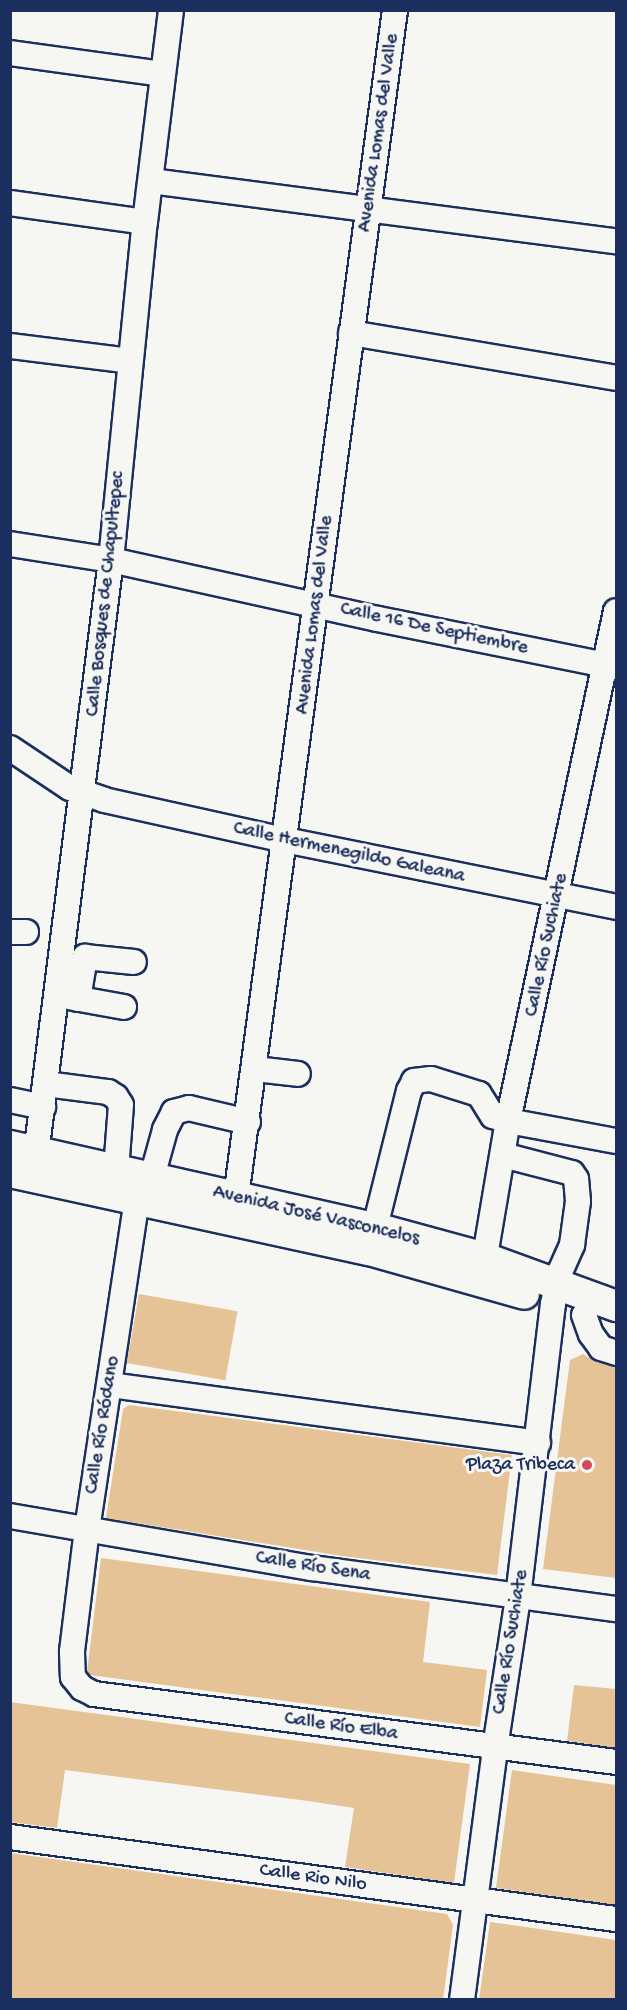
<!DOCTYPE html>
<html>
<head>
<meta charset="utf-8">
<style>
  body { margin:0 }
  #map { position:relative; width:627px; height:2010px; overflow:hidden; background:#f6f6f2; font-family:"Gochi Hand",sans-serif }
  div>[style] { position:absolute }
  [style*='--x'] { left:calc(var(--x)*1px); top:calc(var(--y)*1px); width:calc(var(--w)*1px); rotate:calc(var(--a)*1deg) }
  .building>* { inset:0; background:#e5c397; transform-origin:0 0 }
  .roads { filter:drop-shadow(2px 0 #1b2f5e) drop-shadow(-2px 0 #1b2f5e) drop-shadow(0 2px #1b2f5e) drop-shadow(0 -2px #1b2f5e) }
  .minor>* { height:24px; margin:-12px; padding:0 12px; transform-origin:12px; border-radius:12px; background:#f6f6f2 }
  .major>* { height:30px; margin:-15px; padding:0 15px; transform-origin:15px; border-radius:15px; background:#f6f6f2 }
  .dots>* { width:16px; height:16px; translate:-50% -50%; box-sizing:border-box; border:3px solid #f6f6f2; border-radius:50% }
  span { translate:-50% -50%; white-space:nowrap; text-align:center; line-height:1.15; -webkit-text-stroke:6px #f6f6f2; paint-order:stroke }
  .street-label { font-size:20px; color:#1b2f5e }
  .poi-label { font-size:20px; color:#1b2f5e }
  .right { translate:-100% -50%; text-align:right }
  .frame { position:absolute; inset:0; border:12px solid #1b2f5e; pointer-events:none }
</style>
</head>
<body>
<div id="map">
  <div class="building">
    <i style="left:139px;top:1294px;width:100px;height:70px;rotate:10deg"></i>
    <i style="clip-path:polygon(583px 1354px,596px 1362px,616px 1367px,616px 1578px,543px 1569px,570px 1360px)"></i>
    <i style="clip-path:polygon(129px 1405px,512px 1455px,497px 1575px,342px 1556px,106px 1518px,123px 1409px)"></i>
    <i style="clip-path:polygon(101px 1558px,430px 1602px,423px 1662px,487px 1670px,480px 1727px,90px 1675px,87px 1672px)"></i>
    <i style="clip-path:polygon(574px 1685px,616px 1689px,616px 1748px,567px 1741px)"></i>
    <i style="clip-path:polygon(10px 1702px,470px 1764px,454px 1883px,345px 1867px,354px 1808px,308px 1801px,65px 1770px,57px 1828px,10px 1822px)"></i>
    <i style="clip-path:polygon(512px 1770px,616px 1785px,616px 1905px,496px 1888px)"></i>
    <i style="clip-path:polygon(10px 1853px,447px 1914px,453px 1925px,443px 2000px,10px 2000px)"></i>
    <i style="clip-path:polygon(490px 1922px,616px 1940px,616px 2000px,479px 2000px)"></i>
  </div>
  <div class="roads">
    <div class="minor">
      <i style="--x:10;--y:53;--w:154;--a:7.8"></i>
      <i style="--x:151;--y:181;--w:469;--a:7.4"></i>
      <i style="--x:10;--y:203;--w:136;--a:8"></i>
      <i style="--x:351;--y:333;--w:269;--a:9.6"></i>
      <i style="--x:10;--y:346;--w:121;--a:7.1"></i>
      <i style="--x:10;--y:544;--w:102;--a:9"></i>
      <i style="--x:111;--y:560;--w:273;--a:12.5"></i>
      <i style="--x:378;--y:619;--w:243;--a:11.4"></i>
      <i style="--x:10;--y:748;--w:72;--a:33.7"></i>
      <i style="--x:70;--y:788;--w:36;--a:19"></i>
      <i style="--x:104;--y:800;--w:185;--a:12.5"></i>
      <i style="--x:285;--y:840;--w:338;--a:11.4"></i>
      <i style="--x:10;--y:932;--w:16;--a:0"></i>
      <i style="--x:63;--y:996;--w:62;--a:10.2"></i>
      <i style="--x:78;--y:999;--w:43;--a:-80.5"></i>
      <i style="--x:85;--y:957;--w:49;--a:5.8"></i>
      <i style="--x:255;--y:1069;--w:43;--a:6.6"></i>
      <i style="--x:46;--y:1084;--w:63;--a:7.4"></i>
      <i style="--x:108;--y:1092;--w:9;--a:32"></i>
      <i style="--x:116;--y:1097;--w:9;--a:58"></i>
      <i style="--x:121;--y:1105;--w:65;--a:94.4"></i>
      <i style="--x:10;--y:1100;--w:34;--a:12"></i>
      <i style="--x:248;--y:1122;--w:61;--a:-166.7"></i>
      <i style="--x:189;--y:1108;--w:16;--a:165"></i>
      <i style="--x:174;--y:1112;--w:20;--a:117"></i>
      <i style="--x:165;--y:1130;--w:49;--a:105.5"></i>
      <i style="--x:152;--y:1177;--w:39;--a:116"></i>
      <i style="--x:135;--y:1212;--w:321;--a:98.6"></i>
      <i style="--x:87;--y:1529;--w:124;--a:97"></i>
      <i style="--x:72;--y:1652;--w:25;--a:88"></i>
      <i style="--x:73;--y:1677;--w:14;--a:51"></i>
      <i style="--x:82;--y:1688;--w:13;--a:27"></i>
      <i style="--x:94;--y:1694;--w:526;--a:7.42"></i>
      <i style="--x:34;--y:1170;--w:615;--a:-82.81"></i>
      <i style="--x:111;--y:560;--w:340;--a:-84.3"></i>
      <i style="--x:145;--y:222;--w:214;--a:-83"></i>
      <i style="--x:234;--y:1212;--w:1213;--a:-82.37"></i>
      <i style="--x:371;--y:1243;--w:157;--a:-76"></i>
      <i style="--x:409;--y:1091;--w:11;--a:-63"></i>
      <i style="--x:414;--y:1081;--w:17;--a:-7"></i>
      <i style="--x:431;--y:1079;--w:50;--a:17.4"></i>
      <i style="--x:479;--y:1094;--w:26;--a:58"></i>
      <i style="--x:493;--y:1116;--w:16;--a:18"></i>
      <i style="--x:508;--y:1121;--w:110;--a:10.5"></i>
      <i style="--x:482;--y:1274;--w:155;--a:-80.4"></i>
      <i style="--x:508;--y:1121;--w:521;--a:-78.04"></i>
      <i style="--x:584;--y:1315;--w:20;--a:70"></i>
      <i style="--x:591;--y:1334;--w:17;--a:54"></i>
      <i style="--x:601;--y:1348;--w:16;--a:18"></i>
      <i style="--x:110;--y:1385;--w:432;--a:7.7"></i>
      <i style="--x:10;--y:1516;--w:306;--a:9.8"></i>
      <i style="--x:312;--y:1568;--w:307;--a:7.7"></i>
      <i style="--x:10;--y:1837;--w:612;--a:7.71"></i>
      <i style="--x:462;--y:2000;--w:254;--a:-82.5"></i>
      <i style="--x:495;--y:1748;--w:153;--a:-81.3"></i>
      <i style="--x:518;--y:1597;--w:295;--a:-83.2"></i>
      <i style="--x:553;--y:1304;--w:33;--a:-78"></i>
      <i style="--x:560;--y:1272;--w:30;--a:-66"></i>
      <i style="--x:572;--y:1245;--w:44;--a:-82.2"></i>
      <i style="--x:578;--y:1201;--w:22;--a:-95"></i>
      <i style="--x:576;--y:1179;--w:7;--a:-124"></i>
      <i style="--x:572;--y:1173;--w:71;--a:-165.4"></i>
    </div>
    <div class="major">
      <i style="--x:10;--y:1146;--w:374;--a:12.7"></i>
      <i style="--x:375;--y:1228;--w:114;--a:15.3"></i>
      <i style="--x:485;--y:1258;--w:140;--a:20.1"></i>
      <i style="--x:10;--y:1172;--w:367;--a:12.3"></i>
      <i style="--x:369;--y:1250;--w:161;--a:15.8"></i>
    </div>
  </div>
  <div class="dots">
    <i style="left:587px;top:1465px;background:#d1495b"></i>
  </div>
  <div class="street-label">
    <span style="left:379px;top:133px;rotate:-82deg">Avenida Lomas del Valle</span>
    <span style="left:106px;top:594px;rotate:-84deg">Calle Bosques de Chapultepec</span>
    <span style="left:315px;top:615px;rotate:-83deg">Avenida Lomas del Valle</span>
    <span style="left:434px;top:629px;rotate:12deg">Calle 16 De Septiembre</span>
    <span style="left:349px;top:853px;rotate:12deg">Calle Hermenegildo Galeana</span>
    <span style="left:547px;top:945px;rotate:-78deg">Calle Río Suchiate</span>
    <span style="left:316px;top:1216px;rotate:13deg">Avenida José Vasconcelos</span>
    <span style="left:103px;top:1425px;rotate:-81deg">Calle Río Ródano</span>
    <span style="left:313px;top:1567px;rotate:9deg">Calle Río Sena</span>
    <span style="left:511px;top:1642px;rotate:-81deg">Calle Río Suchiate</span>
    <span style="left:341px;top:1727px;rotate:8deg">Calle Río Elba</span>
    <span style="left:313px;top:1878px;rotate:8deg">Calle Rio Nilo</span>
  </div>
  <div class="poi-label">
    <span class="right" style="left:575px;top:1465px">Plaza Tribeca</span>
  </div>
  <div class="frame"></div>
</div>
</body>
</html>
